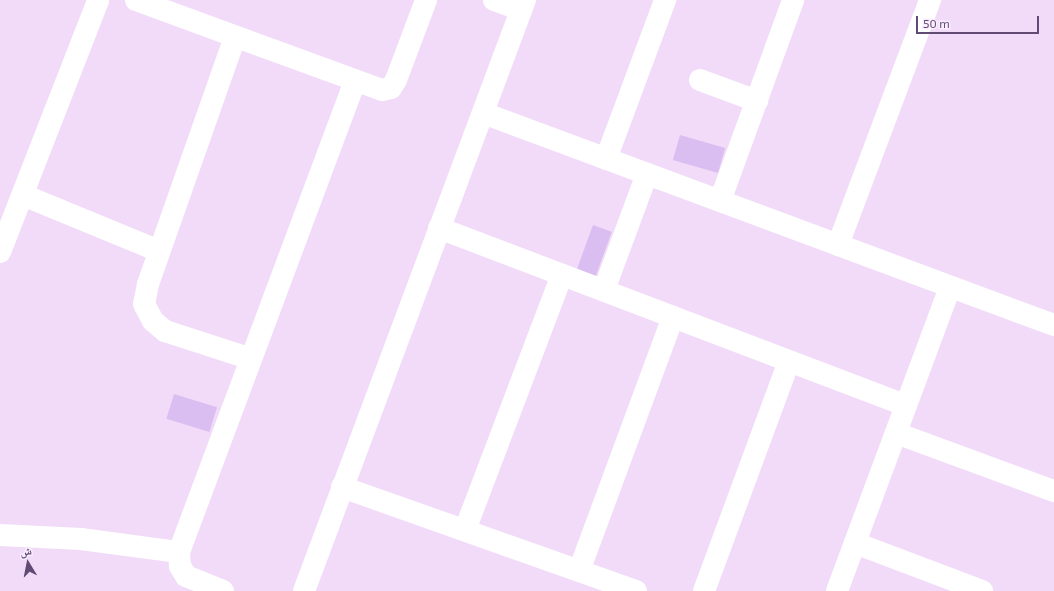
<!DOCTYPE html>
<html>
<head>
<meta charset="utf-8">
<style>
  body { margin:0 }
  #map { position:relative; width:1054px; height:591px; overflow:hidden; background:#f7e6fc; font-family:"Exo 2","Noto Naskh Arabic",sans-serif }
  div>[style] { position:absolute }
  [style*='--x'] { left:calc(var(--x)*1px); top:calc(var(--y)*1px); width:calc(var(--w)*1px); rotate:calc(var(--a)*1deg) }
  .residential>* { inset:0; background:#f1dbf8; transform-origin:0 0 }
  .building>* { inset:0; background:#dbbef1; transform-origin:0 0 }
  .minor>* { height:22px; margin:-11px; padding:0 11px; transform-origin:11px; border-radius:11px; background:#fff }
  span { translate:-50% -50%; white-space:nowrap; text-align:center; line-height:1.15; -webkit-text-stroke:3.5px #fbecff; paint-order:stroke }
  .north { position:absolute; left:8px; top:543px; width:40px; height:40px; -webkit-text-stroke:3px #fbecff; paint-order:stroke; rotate:350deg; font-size:11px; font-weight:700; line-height:16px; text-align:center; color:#614b75 }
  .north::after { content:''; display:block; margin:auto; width:14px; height:18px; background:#614b75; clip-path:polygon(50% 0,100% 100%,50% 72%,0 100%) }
  .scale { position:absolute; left:916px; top:16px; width:123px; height:18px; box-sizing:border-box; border:2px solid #614b75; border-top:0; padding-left:5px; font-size:12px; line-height:14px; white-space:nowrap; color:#614b75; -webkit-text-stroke:3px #fbecff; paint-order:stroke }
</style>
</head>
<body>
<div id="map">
  <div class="residential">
    <i style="left:0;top:0;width:1054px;height:591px"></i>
  </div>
  <div class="building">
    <i style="left:680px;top:135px;width:47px;height:26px;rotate:16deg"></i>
    <i style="left:593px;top:225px;width:20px;height:47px;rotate:20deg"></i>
    <i style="left:174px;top:394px;width:45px;height:26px;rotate:17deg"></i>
  </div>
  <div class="minor">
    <i style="--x:136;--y:0;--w:262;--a:20.1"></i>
    <i style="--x:382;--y:90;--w:9;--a:-13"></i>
    <i style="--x:391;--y:88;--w:9;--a:-58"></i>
    <i style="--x:396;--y:80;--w:85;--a:-69.4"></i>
    <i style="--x:494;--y:0;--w:29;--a:20"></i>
    <i style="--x:235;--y:37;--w:262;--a:109.4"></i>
    <i style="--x:148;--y:284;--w:20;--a:101"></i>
    <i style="--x:144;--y:304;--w:19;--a:62"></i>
    <i style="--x:153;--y:321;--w:16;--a:40"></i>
    <i style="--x:165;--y:331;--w:90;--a:18"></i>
    <i style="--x:700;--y:80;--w:61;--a:20.2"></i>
    <i style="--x:483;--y:113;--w:609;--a:20.37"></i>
    <i style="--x:606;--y:159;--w:170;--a:-69.6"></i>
    <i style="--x:23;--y:195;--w:147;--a:22.4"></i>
    <i style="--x:720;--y:201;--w:214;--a:-70"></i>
    <i style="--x:439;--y:228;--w:499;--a:20.8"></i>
    <i style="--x:838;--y:245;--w:262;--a:-69.4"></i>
    <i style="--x:0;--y:252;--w:270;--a:-68.7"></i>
    <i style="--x:604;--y:290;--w:124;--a:-69.7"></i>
    <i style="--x:896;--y:433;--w:168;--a:20.2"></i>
    <i style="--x:342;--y:487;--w:312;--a:19.5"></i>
    <i style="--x:465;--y:530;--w:273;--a:-69.2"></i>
    <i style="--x:0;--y:535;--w:81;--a:2.8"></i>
    <i style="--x:81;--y:539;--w:99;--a:7.6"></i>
    <i style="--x:855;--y:543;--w:136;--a:20.7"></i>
    <i style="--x:579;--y:571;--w:271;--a:-69.7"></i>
    <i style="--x:223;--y:591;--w:40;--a:-158"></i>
    <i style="--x:186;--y:576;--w:12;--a:-121"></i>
    <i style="--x:180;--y:566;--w:14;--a:-94"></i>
    <i style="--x:179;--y:552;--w:503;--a:-69.51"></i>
    <i style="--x:304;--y:591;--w:631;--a:-69.5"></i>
    <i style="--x:704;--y:591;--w:245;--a:-69.7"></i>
    <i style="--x:837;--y:591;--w:324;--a:-69.6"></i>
  </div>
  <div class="north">ش</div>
  <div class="scale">50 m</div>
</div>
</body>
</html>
